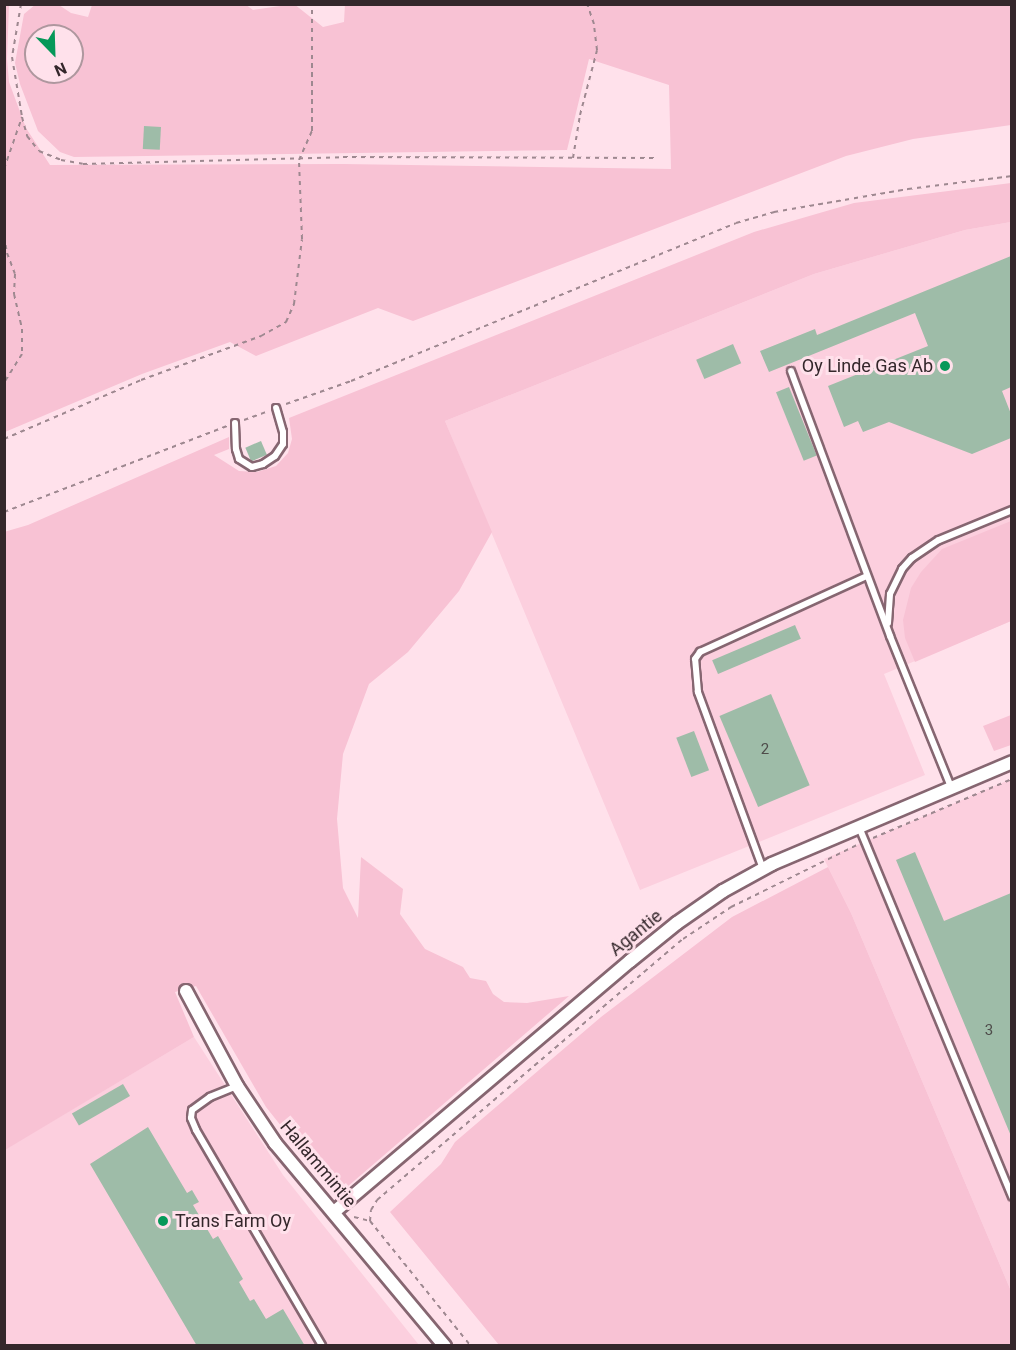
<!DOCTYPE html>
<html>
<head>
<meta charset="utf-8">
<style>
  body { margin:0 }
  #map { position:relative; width:1016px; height:1350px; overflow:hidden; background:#ffe1eb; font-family:Roboto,sans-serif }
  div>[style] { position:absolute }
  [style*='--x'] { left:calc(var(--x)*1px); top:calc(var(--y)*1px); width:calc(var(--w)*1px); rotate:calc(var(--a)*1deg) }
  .built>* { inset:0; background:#fccfde }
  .green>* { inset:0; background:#f8c2d4 }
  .building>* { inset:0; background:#9ebca8; transform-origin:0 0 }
  .path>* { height:2px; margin-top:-1px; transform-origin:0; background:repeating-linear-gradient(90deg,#9e8890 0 4.5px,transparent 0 9px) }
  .roads { filter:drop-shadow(2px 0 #866671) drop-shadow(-2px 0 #866671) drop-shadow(0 2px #866671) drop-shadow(0 -2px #866671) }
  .lane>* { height:6px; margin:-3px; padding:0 3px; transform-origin:3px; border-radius:3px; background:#fff }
  .street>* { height:12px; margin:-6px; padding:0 6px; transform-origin:6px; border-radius:6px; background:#fff }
  .dots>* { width:16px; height:16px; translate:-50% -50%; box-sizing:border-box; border:3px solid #ffe1eb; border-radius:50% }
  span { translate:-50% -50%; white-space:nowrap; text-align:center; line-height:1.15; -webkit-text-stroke:6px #ffe1eb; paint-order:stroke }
  .number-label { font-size:15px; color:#4e4c4a }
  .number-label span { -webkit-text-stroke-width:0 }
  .poi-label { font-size:18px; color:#34272b }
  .right { translate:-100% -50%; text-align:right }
  .left { translate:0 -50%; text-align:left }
  .street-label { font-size:18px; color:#34272b }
  .frame { position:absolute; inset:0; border:6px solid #34272b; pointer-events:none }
  .north { position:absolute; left:24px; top:24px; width:60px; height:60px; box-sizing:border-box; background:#ffe1eb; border:2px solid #ae979e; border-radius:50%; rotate:157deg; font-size:16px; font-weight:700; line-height:24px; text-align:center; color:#34272b }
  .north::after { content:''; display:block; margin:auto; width:21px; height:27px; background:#069859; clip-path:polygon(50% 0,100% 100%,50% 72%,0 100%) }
</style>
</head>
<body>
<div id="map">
  <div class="built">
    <i style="clip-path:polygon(1011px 222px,1011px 621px,884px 674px,925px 775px,640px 890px,445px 421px,814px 274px,965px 230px)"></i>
    <i style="clip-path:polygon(1011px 779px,1011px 1291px,851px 913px,824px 859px)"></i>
    <i style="clip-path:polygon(194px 1037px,283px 1175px,419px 1345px,5px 1345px,4px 1150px)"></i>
  </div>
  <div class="green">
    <i style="clip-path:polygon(evenodd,36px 4px,59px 5px,71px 13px,88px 17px,92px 5px,245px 4px,253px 10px,294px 4px,323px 27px,344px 22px,345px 4px,1011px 5px,1011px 125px,913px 139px,846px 156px,413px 321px,378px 308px,256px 356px,230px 342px,142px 374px,5px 432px,5px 5px,9px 5px,7px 59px,9px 82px,26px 128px,50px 165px,343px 164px,671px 169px,669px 85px,589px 59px,567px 150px,74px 157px,60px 152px,38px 131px,20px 84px,15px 63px,24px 14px,36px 4px,36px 36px,72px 36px,72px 72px,36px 72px,36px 36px)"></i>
    <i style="clip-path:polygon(1011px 183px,1011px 222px,965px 230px,814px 274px,445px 421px,492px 532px,459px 591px,408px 652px,369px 684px,343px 754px,337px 819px,343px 888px,358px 918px,361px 857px,403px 889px,400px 914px,425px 949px,463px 967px,470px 978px,486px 981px,493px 994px,504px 1002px,527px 1003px,569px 996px,347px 1187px,332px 1190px,266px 1107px,196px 986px,175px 992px,194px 1037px,5px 1150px,4px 532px,28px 525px,229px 437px,229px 449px,214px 455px,239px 471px,257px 472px,276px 466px,288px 453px,292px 439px,289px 418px,754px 232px,854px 203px)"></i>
    <i style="clip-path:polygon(1011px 521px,1011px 621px,915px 662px,905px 638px,903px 620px,911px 588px,921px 572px,942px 549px)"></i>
    <i style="clip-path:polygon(1011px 715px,1011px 745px,994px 751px,983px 726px)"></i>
    <i style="clip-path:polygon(828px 867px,851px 913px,1011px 1291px,1011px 1345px,499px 1345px,390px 1212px,441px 1164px,455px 1142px,601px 1017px,732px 917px)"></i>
  </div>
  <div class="building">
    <i style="left:144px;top:126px;width:17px;height:23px;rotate:3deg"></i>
    <i style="clip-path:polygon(1011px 256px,1011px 387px,1002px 391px,1011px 414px,1011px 438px,972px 454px,889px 422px,863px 432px,858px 421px,844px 427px,828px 386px,928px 346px,915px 313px,769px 372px,760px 351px,815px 329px,817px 335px)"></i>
    <i style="left:733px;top:344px;width:21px;height:40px;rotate:67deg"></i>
    <i style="left:789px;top:387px;width:74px;height:14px;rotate:68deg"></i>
    <i style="left:261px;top:441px;width:15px;height:17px;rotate:67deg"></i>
    <i style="left:795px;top:625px;width:15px;height:90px;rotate:67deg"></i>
    <i style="left:771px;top:694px;width:99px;height:56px;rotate:67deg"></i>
    <i style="left:694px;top:731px;width:42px;height:19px;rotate:69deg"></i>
    <i style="clip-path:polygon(915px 852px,944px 921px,1011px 893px,1011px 1136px,896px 860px)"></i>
    <i style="left:123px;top:1084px;width:14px;height:59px;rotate:60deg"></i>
    <i style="clip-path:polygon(148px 1127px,187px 1193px,192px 1190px,199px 1202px,193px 1205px,213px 1239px,218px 1236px,243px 1279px,239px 1282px,250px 1301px,254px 1299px,266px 1319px,283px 1309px,305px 1346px,197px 1346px,90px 1164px)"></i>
  </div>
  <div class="path">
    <i style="--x:21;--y:4;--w:54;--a:99.6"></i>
    <i style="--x:12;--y:57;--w:61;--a:80.5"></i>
    <i style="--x:22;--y:117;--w:20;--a:75"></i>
    <i style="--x:27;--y:136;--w:19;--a:51"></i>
    <i style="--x:39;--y:151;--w:24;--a:22"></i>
    <i style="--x:61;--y:160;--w:22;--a:10"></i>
    <i style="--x:83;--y:164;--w:260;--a:-1.5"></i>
    <i style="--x:343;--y:157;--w:313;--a:0.2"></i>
    <i style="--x:573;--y:158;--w:44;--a:-80.8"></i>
    <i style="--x:580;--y:115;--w:67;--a:-75.3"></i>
    <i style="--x:597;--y:50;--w:26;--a:-97"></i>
    <i style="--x:594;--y:24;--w:21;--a:-109"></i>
    <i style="--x:4;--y:169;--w:55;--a:-70.9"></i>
    <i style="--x:4;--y:236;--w:17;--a:80"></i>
    <i style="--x:7;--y:253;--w:22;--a:69"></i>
    <i style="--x:15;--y:274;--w:20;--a:93"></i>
    <i style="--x:14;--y:294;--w:36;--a:77"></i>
    <i style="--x:22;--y:329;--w:25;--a:90"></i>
    <i style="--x:22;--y:354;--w:34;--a:122"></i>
    <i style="--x:286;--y:404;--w:69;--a:-19.5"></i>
    <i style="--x:351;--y:381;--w:416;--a:-22.3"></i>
    <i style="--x:736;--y:223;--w:40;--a:-16"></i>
    <i style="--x:774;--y:212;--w:136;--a:-9.7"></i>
    <i style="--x:908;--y:189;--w:105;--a:-7.1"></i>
    <i style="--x:244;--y:420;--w:23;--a:-20"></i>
    <i style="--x:4;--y:439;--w:149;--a:-23.3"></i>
    <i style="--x:141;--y:380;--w:128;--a:-20.1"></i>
    <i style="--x:261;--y:336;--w:29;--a:-29"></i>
    <i style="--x:286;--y:322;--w:20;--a:-66"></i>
    <i style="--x:294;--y:304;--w:65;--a:-83"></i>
    <i style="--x:302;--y:239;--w:79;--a:-92.2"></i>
    <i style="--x:299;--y:160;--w:32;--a:-66"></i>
    <i style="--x:312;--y:131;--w:127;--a:-90"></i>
    <i style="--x:4;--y:512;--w:239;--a:-21.1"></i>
    <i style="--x:873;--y:838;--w:151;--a:-23"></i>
    <i style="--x:354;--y:1217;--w:16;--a:14"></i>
    <i style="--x:370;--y:1221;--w:161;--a:51.1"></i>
    <i style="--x:370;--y:1221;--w:11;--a:-85"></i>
    <i style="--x:371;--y:1210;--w:12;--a:-59"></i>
    <i style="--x:377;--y:1200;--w:402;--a:-40.5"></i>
    <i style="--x:683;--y:939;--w:58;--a:-33.7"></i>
    <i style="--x:731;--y:907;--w:140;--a:-26.2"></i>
  </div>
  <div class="roads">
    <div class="lane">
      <i style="--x:791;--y:371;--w:283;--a:69.5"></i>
      <i style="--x:890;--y:636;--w:163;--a:68"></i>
      <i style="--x:235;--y:423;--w:26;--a:88"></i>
      <i style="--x:236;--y:449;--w:10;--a:73"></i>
      <i style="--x:239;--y:459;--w:15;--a:32"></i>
      <i style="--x:252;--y:467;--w:11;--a:-15"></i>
      <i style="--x:263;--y:464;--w:14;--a:-34"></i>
      <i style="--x:275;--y:456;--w:14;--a:-56"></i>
      <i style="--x:283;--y:444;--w:12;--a:-90"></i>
      <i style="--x:283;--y:432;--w:25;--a:-106"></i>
      <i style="--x:888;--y:623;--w:29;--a:-86"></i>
      <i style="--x:890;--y:594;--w:28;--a:-64"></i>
      <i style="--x:902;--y:569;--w:15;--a:-48"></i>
      <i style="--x:912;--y:558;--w:32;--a:-34"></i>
      <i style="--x:939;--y:540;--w:79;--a:-22.3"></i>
      <i style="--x:859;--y:827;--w:400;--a:67.5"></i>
      <i style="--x:763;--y:869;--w:189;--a:-110.2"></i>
      <i style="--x:698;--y:692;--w:33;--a:-95"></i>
      <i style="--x:695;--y:659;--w:9;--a:-54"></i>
      <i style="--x:700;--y:652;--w:183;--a:-24.5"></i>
      <i style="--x:237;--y:1086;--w:29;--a:158"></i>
      <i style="--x:210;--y:1097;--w:22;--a:144"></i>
      <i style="--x:192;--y:1110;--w:8;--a:97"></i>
      <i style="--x:191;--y:1118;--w:13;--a:67"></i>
      <i style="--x:196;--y:1130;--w:250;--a:59.7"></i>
    </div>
    <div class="street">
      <i style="--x:186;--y:991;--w:108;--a:61.8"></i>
      <i style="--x:237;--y:1086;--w:69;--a:56.3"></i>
      <i style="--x:275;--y:1143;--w:265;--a:50.1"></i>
      <i style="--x:334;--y:1212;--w:388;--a:-40.3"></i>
      <i style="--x:630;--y:961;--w:60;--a:-39"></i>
      <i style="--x:677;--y:923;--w:56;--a:-34.8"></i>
      <i style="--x:723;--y:891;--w:56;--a:-28.9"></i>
      <i style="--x:772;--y:864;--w:261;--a:-23"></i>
    </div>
  </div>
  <div class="dots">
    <i style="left:945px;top:366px;background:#069859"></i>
    <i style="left:163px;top:1221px;background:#069859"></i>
  </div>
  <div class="number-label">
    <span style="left:765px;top:750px">2</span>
    <span style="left:989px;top:1031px">3</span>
  </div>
  <div class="poi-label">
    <span class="right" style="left:933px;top:366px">Oy Linde Gas Ab</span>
    <span class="left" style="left:175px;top:1221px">Trans Farm Oy</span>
  </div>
  <div class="street-label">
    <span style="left:636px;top:933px;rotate:-39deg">Agantie</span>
    <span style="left:318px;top:1164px;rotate:50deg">Hallammintie</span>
  </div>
  <div class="frame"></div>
  <div class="north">N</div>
</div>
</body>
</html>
